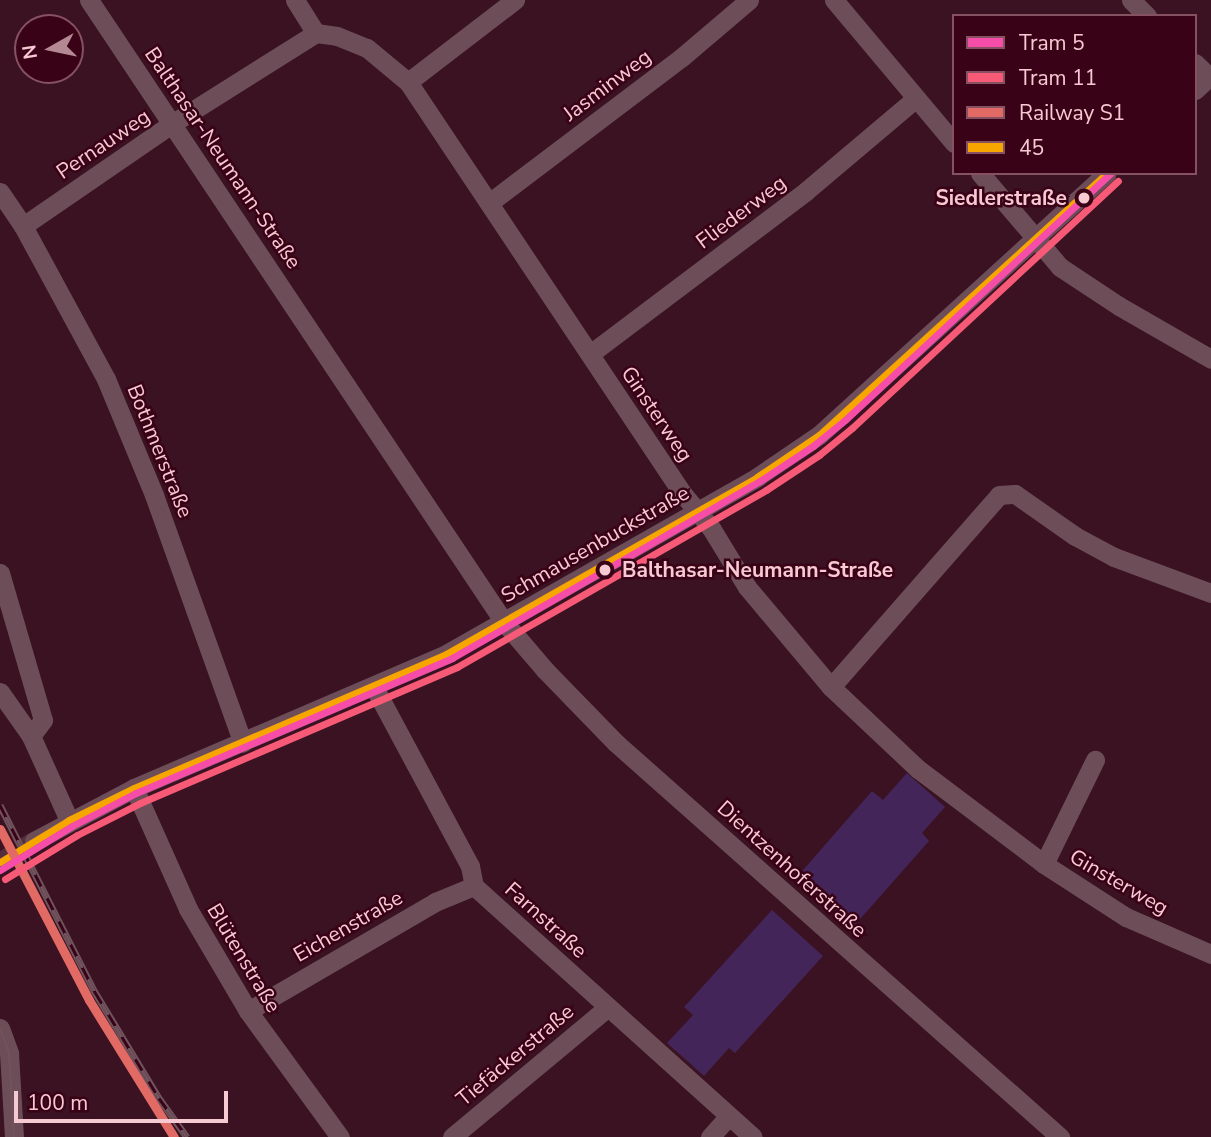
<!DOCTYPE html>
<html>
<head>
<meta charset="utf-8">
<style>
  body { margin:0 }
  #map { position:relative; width:1211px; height:1137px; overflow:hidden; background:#3a1222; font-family:"Nunito Sans",sans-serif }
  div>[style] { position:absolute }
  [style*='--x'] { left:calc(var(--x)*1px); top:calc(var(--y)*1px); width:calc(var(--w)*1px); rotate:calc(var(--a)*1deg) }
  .green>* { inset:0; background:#432559 }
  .minor-tunnel>* { height:19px; margin-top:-9.5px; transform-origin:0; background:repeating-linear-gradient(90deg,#562d3c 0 19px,transparent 0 29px) }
  .minor>* { height:19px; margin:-9.5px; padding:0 9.5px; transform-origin:9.5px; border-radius:9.5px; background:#6d4e58 }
  .tram>* { height:2px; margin:-1px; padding:0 1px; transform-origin:1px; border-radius:1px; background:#70535c }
  .rail>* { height:7px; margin-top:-3.5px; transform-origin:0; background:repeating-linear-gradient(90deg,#3a0217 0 13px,#70535c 0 26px); box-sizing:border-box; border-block:2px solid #70535c }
  .bus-1>* { height:7px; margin:-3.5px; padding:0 3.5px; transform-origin:3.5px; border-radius:3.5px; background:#f7a600 }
  .rail-1>* { height:9px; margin:-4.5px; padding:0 4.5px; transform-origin:4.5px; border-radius:4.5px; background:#e16b64 }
  .tram-1>* { height:7px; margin:-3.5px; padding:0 3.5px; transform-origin:3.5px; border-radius:3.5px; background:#f54da8 }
  .tram-2>* { height:7px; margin:-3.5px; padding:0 3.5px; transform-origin:3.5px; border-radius:3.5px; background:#f75a77 }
  .dots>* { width:19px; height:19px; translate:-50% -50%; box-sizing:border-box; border:4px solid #3a0217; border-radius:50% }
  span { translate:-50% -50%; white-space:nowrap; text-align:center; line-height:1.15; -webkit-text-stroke:5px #3a0217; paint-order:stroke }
  .street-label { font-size:21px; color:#f7c9d2 }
  .stop-label { font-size:21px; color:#f7c9d2; font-weight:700 }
  .right { translate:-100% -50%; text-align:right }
  .left { translate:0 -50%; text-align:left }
  .legend { position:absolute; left:952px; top:14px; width:245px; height:161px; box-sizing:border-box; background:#3a0217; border:2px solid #865262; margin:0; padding:9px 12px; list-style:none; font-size:21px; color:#f7c9d2 }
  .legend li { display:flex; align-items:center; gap:14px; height:35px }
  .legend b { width:35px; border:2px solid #865262 }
  .north { position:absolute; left:14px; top:14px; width:70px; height:70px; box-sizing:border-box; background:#3a0217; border:2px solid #865262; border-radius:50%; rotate:261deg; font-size:19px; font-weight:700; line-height:28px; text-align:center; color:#f7c9d2 }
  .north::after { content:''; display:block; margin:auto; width:24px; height:32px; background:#b58994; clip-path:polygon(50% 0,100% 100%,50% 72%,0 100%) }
  .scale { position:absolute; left:14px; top:1091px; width:214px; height:32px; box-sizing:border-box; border:4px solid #f7c9d2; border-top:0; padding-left:9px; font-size:21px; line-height:24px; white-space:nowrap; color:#f7c9d2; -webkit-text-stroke:5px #3a0217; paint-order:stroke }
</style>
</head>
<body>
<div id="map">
  <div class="green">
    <i style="clip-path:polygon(907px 773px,945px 807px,922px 833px,929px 841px,854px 926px,797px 877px,872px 791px,883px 800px)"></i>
    <i style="clip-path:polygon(772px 910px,823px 956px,735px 1053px,729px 1048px,704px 1076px,667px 1043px,693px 1015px,684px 1007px)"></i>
  </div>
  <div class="minor-tunnel">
    <i style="--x:0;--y:862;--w:40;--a:-32"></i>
  </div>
  <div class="minor">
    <i style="--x:89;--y:0;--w:748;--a:56.29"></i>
    <i style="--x:504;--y:622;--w:63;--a:49.5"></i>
    <i style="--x:545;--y:670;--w:102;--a:45.8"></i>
    <i style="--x:616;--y:743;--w:594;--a:41.59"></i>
    <i style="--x:295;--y:0;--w:39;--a:58"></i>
    <i style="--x:316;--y:33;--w:21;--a:8"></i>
    <i style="--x:337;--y:36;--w:32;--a:22"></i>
    <i style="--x:367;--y:48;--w:53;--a:39.7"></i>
    <i style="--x:408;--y:82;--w:495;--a:56.3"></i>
    <i style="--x:683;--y:494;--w:44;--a:50.5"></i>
    <i style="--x:711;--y:528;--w:69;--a:58.6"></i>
    <i style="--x:747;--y:587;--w:131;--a:50"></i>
    <i style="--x:831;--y:687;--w:120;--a:43.3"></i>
    <i style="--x:918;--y:769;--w:158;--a:37"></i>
    <i style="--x:1044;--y:864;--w:98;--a:32.9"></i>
    <i style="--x:1126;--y:917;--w:93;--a:23.5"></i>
    <i style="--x:834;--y:0;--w:187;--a:50"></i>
    <i style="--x:1131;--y:0;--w:23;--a:45"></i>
    <i style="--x:1195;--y:63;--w:20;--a:45"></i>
    <i style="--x:408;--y:82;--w:135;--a:-37.5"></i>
    <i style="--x:1195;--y:90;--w:22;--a:-43"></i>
    <i style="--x:980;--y:173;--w:123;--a:49.6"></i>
    <i style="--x:1060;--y:267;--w:71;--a:33.5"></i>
    <i style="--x:1119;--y:306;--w:106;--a:29.9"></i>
    <i style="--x:0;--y:192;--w:41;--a:55.9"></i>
    <i style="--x:23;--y:226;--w:174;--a:61.5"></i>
    <i style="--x:106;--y:379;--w:126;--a:67.5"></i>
    <i style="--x:154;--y:495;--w:263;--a:70.3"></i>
    <i style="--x:489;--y:203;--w:242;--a:-37.1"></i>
    <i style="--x:682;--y:57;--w:88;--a:-40.4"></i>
    <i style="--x:23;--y:226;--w:182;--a:-34.5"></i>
    <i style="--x:173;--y:123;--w:169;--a:-32.2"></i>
    <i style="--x:590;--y:354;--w:271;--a:-37"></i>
    <i style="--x:806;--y:191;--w:143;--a:-40.2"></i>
    <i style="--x:0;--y:573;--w:153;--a:73.7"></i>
    <i style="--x:43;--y:720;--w:20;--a:127"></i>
    <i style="--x:31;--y:736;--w:92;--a:65.7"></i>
    <i style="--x:374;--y:687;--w:203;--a:61.8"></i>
    <i style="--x:470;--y:866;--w:20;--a:79"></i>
    <i style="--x:474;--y:886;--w:375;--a:42"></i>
    <i style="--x:831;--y:687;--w:255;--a:-48.8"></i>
    <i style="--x:999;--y:495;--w:16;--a:-4"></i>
    <i style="--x:1015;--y:494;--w:73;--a:35"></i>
    <i style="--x:1075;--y:536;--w:44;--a:28.3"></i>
    <i style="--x:1114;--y:557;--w:103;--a:20.4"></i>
    <i style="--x:0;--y:692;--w:54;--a:54.8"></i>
    <i style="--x:134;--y:788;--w:133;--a:65.9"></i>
    <i style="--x:188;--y:909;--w:118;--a:59.5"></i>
    <i style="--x:248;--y:1011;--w:156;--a:53.9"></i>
    <i style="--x:34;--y:841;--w:113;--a:-27.9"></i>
    <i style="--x:134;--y:788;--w:340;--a:-23.2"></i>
    <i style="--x:446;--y:654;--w:358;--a:-29.6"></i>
    <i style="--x:757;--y:477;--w:75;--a:-34.1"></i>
    <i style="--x:819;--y:435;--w:389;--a:-42.3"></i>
    <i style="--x:1044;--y:864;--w:116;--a:-63.9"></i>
    <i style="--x:248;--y:1011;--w:216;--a:-30.2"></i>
    <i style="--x:435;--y:902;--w:42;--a:-22.3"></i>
    <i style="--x:0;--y:1028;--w:27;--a:70"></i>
    <i style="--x:9;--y:1053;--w:84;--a:86.6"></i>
    <i style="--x:452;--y:1137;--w:203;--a:-39.8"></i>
    <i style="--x:710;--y:1137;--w:28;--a:-48"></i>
  </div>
  <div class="tram">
    <i style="--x:0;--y:1028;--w:27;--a:70"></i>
    <i style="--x:9;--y:1053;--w:84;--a:86.6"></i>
  </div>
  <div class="rail">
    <i style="--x:0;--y:805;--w:210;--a:63.1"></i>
    <i style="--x:95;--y:992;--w:124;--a:58.9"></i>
    <i style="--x:159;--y:1098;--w:48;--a:54.3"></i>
  </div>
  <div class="bus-1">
    <i style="--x:0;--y:862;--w:81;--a:-31.3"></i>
    <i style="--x:69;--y:820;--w:72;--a:-26.2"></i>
    <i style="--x:134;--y:788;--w:340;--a:-23.2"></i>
    <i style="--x:446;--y:654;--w:358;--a:-29.6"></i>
    <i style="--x:757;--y:477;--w:75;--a:-34.1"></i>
    <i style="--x:819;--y:435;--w:389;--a:-42.3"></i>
  </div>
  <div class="rail-1">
    <i style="--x:0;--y:829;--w:193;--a:62.5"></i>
    <i style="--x:89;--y:1000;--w:161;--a:58.2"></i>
  </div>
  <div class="tram-1">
    <i style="--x:0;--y:870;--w:84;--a:-31.4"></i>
    <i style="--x:72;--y:826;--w:72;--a:-27.3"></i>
    <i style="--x:136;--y:793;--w:344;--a:-23.1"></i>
    <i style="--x:452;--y:658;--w:355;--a:-29.9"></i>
    <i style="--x:760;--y:481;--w:64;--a:-33.4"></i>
    <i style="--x:813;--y:446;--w:41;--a:-39.1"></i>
    <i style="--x:845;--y:420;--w:363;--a:-42.9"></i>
  </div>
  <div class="tram-2">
    <i style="--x:5;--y:879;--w:84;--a:-31.4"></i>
    <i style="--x:77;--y:835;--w:71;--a:-26.9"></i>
    <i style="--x:140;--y:803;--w:345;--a:-23.2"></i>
    <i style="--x:457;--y:667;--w:356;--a:-29.8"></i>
    <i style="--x:766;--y:490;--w:64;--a:-33.4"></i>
    <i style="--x:819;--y:455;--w:43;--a:-39.3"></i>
    <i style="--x:852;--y:428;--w:363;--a:-42.9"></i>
  </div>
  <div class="dots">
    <i style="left:1084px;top:198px;background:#f7c9d2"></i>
    <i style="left:605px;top:570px;background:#f7c9d2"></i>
  </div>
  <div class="street-label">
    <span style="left:607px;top:85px;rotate:-37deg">Jasminweg</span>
    <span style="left:103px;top:144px;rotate:-34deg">Pernauweg</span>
    <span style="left:223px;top:158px;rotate:56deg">Balthasar-Neumann-Straße</span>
    <span style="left:741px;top:212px;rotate:-37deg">Fliederweg</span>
    <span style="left:657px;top:414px;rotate:56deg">Ginsterweg</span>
    <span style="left:160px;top:451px;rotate:68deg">Bothmerstraße</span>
    <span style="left:595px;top:544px;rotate:-30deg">Schmausenbuckstraße</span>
    <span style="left:792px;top:869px;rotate:42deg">Dientzenhoferstraße</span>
    <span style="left:1119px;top:882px;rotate:30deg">Ginsterweg</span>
    <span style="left:546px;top:920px;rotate:42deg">Farnstraße</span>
    <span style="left:348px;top:926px;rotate:-30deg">Eichenstraße</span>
    <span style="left:244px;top:958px;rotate:59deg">Blütenstraße</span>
    <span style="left:515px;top:1055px;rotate:-40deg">Tiefäckerstraße</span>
  </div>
  <div class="stop-label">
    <span class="right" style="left:1067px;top:198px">Siedlerstraße</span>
    <span class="left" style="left:622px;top:570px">Balthasar-Neumann-Straße</span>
  </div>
  <ul class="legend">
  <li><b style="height:9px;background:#f54da8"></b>Tram 5</li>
  <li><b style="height:9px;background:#f75a77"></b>Tram 11</li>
  <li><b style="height:9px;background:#e16b64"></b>Railway S1</li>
  <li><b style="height:9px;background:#f7a600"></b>45</li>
  </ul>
  <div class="north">N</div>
  <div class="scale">100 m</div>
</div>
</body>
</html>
